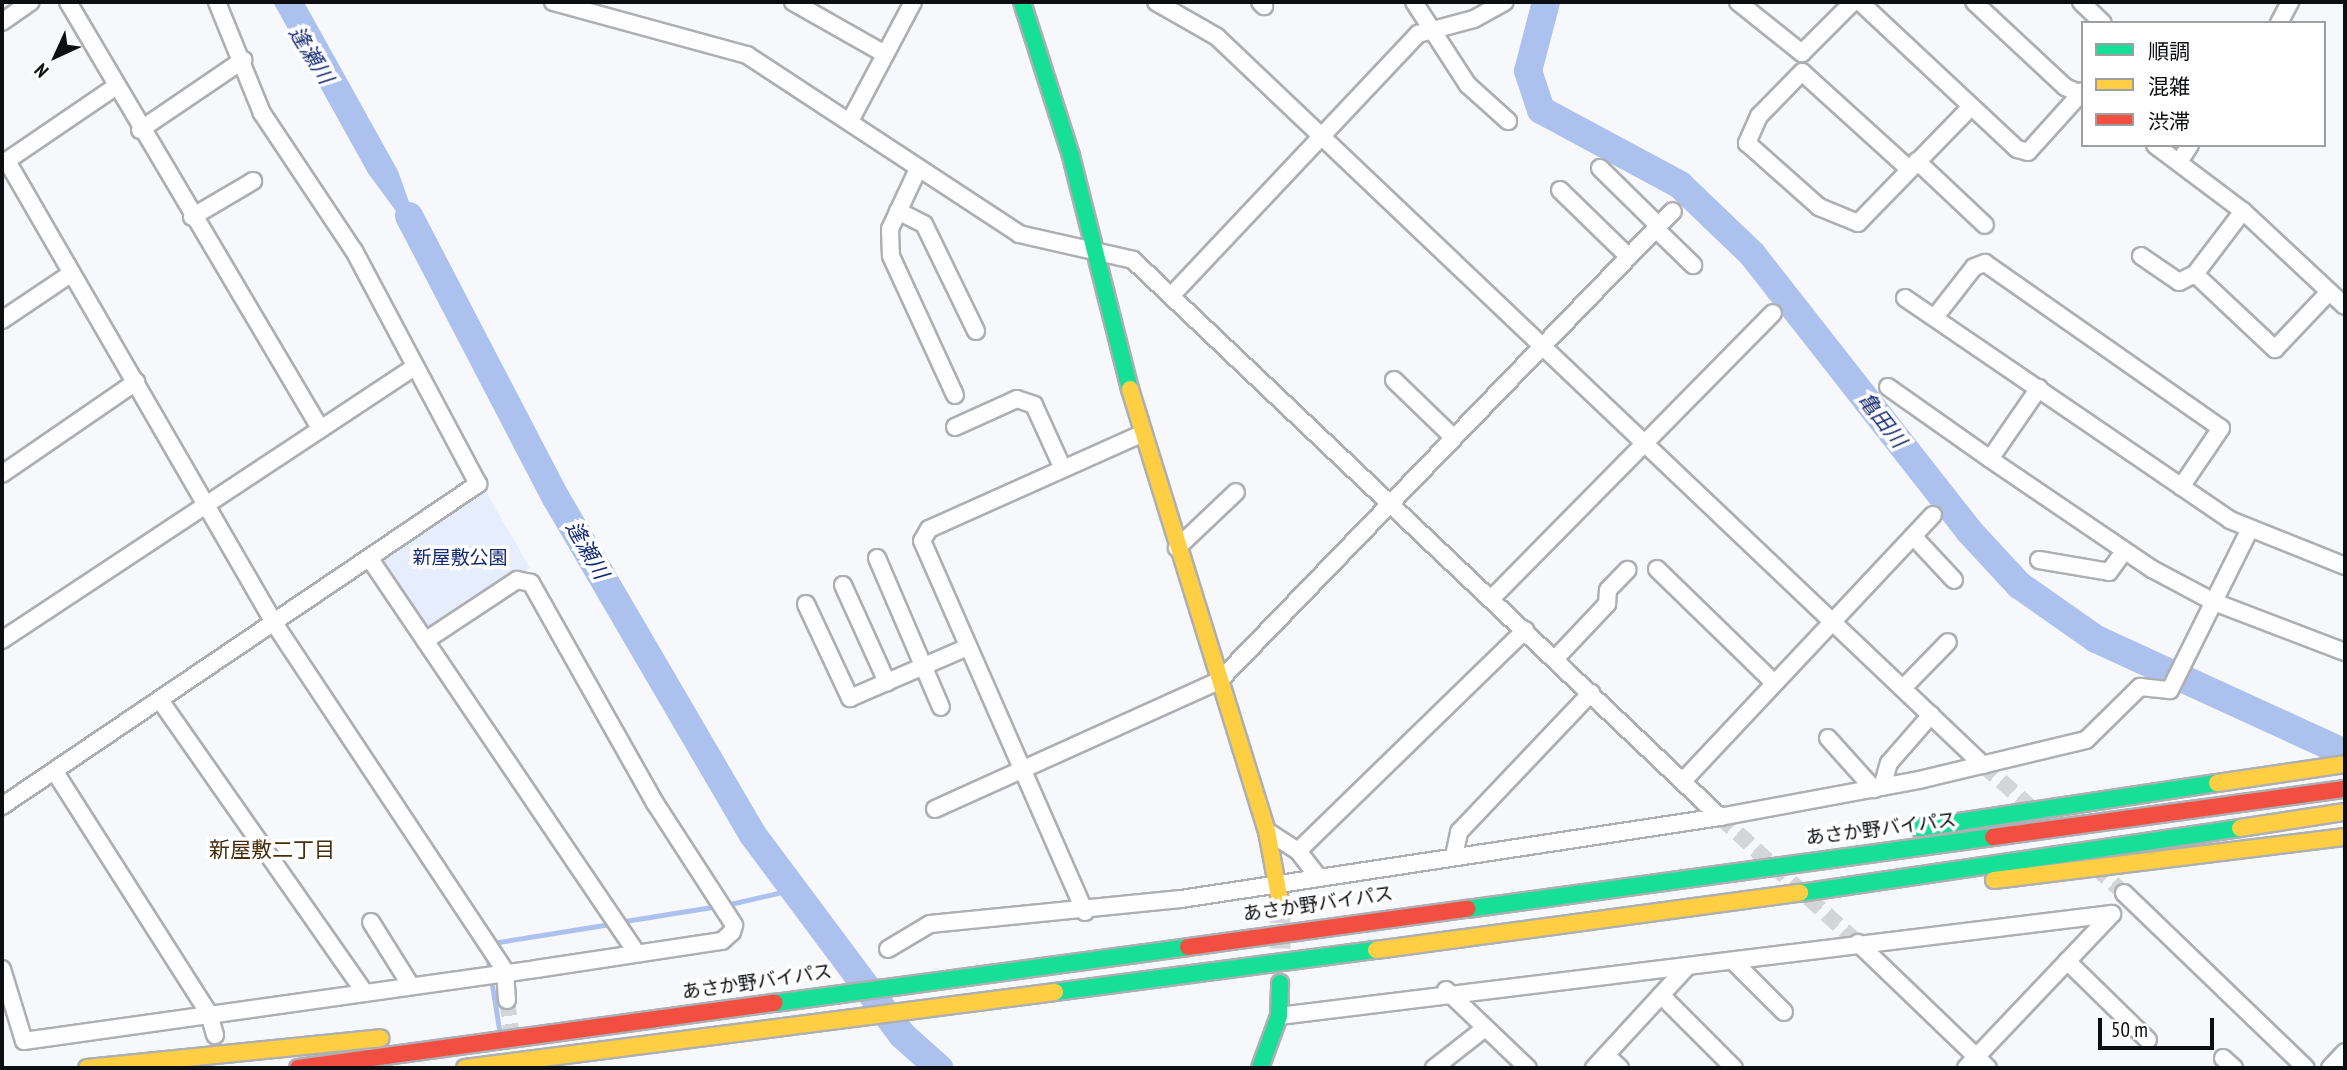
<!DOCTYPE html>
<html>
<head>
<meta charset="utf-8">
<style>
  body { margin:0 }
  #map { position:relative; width:2347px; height:1070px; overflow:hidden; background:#f7f8fb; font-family:"PT Sans Narrow","Noto Sans JP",sans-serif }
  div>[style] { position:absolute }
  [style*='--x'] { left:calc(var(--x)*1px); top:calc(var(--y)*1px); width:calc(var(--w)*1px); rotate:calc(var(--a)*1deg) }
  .green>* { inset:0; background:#e6edfc; transform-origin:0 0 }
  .water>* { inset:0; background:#adc1ef }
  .stream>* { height:4.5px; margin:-2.25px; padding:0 2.25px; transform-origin:2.25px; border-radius:2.25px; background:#adc1ef }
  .river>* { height:28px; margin:-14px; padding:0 14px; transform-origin:14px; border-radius:14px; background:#adc1ef }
  .street-tunnel>* { height:16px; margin-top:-8px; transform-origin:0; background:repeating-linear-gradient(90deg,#d4d5d8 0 16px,transparent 0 24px) }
  .secondary-tunnel>* { height:21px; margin-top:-10.5px; transform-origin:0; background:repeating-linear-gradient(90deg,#d4d5d8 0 21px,transparent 0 31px) }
  .roads { filter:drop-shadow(2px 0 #aeafb2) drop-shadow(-2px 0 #aeafb2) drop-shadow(0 2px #aeafb2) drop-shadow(0 -2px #aeafb2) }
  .street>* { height:16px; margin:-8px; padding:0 8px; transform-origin:8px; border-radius:8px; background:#fefefe }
  .fast>* { height:16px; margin:-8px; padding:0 8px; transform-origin:8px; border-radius:8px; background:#16e098 }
  .slow>* { height:16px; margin:-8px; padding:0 8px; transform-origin:8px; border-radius:8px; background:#ffcf43 }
  .jam>* { height:16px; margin:-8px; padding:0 8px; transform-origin:8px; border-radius:8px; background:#f24e42 }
  span { translate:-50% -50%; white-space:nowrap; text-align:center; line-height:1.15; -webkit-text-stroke:7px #fff; paint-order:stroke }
  .park-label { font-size:19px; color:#142973 }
  .street-label { font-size:19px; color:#0c0e12 }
  .water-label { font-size:21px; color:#142973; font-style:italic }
  .neighbourhood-label { font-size:21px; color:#462c0a }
  .frame { position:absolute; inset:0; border:4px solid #0c0e12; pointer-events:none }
  .legend { position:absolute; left:2081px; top:21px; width:245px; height:126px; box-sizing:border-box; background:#fff; border:2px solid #9e9fa0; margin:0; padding:9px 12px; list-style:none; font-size:21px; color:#0c0e12 }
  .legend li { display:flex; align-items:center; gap:14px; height:35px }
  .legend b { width:35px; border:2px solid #9e9fa0 }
  .north { position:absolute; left:21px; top:21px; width:70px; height:70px; -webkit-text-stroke:5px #fff; paint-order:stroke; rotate:225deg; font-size:19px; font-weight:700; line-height:28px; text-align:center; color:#0c0e12 }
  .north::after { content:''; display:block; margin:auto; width:24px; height:32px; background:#0c0e12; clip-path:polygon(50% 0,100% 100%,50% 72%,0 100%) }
  .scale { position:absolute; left:2098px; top:1018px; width:116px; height:32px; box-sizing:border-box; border:4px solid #0c0e12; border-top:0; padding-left:9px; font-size:21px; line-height:24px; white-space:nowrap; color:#0c0e12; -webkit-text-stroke:5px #fff; paint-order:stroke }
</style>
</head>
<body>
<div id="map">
  <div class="green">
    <i style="left:482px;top:485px;width:96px;height:131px;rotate:60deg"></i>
  </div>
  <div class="water">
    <i style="clip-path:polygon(273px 2px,304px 2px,398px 171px,428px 255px,368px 173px)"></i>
  </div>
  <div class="stream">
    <i style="--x:726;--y:905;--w:67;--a:-13"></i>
    <i style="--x:619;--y:922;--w:100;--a:-9.2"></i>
    <i style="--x:492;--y:943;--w:121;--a:-9.1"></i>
    <i style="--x:488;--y:957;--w:76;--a:80.9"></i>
  </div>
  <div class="river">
    <i style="--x:1546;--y:2;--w:71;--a:104.6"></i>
    <i style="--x:1528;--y:71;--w:41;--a:71.6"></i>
    <i style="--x:1541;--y:110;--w:158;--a:28.3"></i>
    <i style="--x:1680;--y:185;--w:100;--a:43.8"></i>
    <i style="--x:1752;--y:254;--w:352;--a:51.9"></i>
    <i style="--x:1969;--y:531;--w:74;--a:47.2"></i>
    <i style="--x:2019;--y:585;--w:94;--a:35"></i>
    <i style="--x:2096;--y:639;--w:274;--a:24.6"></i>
    <i style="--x:409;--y:216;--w:318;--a:62.5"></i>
    <i style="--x:556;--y:498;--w:390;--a:59.7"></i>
    <i style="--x:753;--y:835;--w:249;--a:53.3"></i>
    <i style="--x:902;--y:1035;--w:50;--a:41.7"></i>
  </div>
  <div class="street-tunnel">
    <i style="--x:1983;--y:765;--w:69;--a:41.5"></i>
    <i style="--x:1720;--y:817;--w:187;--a:42.4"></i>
    <i style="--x:2095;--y:867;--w:39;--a:42"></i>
    <i style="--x:507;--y:1000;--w:45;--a:82.4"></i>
  </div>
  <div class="secondary-tunnel">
    <i style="--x:1280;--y:901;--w:47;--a:90"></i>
  </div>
  <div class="roads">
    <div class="street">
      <i style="--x:68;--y:2;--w:496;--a:59.4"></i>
      <i style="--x:553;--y:2;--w:201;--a:15.3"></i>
      <i style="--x:747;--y:55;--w:326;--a:33.3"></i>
      <i style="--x:1019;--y:234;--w:117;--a:12.8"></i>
      <i style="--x:1133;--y:260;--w:809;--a:43.5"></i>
      <i style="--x:793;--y:2;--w:106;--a:29.5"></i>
      <i style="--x:1156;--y:2;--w:70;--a:29.8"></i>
      <i style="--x:1217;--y:37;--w:1057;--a:43.54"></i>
      <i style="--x:1260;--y:2;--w:6;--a:45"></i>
      <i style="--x:1414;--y:2;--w:99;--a:57"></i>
      <i style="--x:1468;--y:85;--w:54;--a:42"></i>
      <i style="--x:1738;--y:2;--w:82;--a:38.6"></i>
      <i style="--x:1802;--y:53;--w:72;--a:-45"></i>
      <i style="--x:1860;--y:2;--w:215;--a:43.1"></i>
      <i style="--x:2017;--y:149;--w:11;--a:15"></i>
      <i style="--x:2028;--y:152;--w:82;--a:-48"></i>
      <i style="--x:1974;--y:2;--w:125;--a:43"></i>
      <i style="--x:2065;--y:87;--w:20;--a:24"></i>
      <i style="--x:2081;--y:2;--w:30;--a:44"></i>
      <i style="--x:2;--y:22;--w:35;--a:-35"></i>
      <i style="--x:2279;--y:23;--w:24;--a:-62"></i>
      <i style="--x:850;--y:121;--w:135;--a:-62.1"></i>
      <i style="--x:140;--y:130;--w:125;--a:-34.2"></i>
      <i style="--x:2155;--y:145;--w:110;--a:36.9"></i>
      <i style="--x:2243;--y:211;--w:139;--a:43"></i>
      <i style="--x:7;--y:161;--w:537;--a:59.95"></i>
      <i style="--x:276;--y:626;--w:414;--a:56.4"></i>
      <i style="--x:505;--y:971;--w:29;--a:86"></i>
      <i style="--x:1917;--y:161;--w:93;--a:43.3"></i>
      <i style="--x:2179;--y:162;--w:20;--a:-57"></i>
      <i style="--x:2;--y:164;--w:137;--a:-34.3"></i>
      <i style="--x:1600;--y:168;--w:83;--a:44.5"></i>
      <i style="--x:918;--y:169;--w:66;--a:115"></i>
      <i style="--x:890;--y:229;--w:27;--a:88"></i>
      <i style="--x:891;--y:256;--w:153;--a:65.3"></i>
      <i style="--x:1909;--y:169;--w:144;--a:-137.8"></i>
      <i style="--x:1802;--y:72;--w:62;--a:134.3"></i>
      <i style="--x:1759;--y:116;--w:30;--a:114"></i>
      <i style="--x:1747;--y:143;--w:96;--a:41.6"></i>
      <i style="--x:1819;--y:207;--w:42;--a:22.3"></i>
      <i style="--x:1858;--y:223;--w:162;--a:-45.8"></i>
      <i style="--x:1560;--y:190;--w:96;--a:44.2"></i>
      <i style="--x:898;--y:211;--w:29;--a:27"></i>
      <i style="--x:924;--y:224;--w:119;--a:64.1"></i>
      <i style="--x:2243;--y:211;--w:79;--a:127.3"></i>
      <i style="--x:2195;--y:274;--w:110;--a:43.2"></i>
      <i style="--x:2275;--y:349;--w:79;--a:-46.5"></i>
      <i style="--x:192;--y:217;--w:71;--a:-30.5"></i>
      <i style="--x:1656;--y:229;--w:52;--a:44.2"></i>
      <i style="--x:2141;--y:256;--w:46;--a:34.4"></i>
      <i style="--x:2179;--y:282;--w:18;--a:-27"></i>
      <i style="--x:1171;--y:296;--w:360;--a:-46.7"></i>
      <i style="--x:1418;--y:34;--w:58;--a:-15"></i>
      <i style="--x:1474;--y:19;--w:35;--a:-29"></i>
      <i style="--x:1905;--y:298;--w:394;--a:34.3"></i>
      <i style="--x:2230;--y:520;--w:124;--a:21.8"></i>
      <i style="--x:1935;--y:317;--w:63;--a:-52"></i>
      <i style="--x:1974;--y:267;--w:12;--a:-20"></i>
      <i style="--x:1985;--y:263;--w:288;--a:35"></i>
      <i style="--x:2221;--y:428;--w:71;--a:124.1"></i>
      <i style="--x:2;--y:320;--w:84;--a:-33.9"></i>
      <i style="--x:1394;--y:380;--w:83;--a:44"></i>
      <i style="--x:1888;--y:387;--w:125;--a:35.2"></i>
      <i style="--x:2039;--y:388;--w:86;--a:124.6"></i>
      <i style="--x:1990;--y:459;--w:196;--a:34.2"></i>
      <i style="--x:2152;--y:569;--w:70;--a:28"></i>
      <i style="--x:2214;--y:602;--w:140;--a:20.9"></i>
      <i style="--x:955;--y:427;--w:68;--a:-24.3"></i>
      <i style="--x:1017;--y:399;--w:18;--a:19"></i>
      <i style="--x:1034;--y:405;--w:70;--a:65.6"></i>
      <i style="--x:2;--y:474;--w:163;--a:-34.5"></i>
      <i style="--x:1913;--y:536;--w:60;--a:47"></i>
      <i style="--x:1177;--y:548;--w:81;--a:-43.5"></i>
      <i style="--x:877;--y:558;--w:162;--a:66.8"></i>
      <i style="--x:370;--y:559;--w:473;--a:55.9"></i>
      <i style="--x:2039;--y:560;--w:71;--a:9.7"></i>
      <i style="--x:2109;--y:572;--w:24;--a:-54"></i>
      <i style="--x:1657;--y:569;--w:161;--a:44.2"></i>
      <i style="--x:843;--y:585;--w:107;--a:65.6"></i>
      <i style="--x:1492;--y:598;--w:400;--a:-45.4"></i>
      <i style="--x:806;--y:604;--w:104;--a:64.9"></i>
      <i style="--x:850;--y:698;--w:129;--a:-23.4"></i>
      <i style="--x:2;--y:640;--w:495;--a:-33.5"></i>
      <i style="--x:1555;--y:659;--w:76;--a:-46.6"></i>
      <i style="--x:1607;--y:604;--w:14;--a:-86"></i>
      <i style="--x:1608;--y:590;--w:28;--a:-46"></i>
      <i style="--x:1903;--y:688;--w:64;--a:-45.6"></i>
      <i style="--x:162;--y:703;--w:354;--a:55"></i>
      <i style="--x:1828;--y:738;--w:69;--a:48"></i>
      <i style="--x:55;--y:772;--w:287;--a:57.5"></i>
      <i style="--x:209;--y:1014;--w:22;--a:74"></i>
      <i style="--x:1683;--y:781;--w:365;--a:-46.8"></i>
      <i style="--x:1882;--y:787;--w:25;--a:-74"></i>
      <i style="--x:1889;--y:763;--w:64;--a:-48.8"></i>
      <i style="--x:2;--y:806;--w:575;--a:-34.08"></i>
      <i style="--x:478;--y:484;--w:264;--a:-118"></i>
      <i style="--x:354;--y:251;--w:166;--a:-123.7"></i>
      <i style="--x:262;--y:113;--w:120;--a:-112.1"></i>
      <i style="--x:935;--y:809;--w:312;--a:-24.3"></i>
      <i style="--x:1219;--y:681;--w:653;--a:-45.99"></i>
      <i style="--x:1267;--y:831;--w:37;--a:33"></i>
      <i style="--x:1298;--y:851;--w:33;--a:52"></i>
      <i style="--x:1298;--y:851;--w:317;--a:-44.2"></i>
      <i style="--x:1454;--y:856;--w:25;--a:-78"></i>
      <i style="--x:1459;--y:832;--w:192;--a:-46.5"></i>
      <i style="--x:2124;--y:893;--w:252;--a:43.9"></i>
      <i style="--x:1085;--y:912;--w:405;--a:-113.7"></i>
      <i style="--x:922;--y:541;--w:14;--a:-60"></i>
      <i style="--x:929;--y:529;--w:232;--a:-24.1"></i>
      <i style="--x:371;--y:922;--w:75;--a:58"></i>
      <i style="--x:1858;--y:943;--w:180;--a:43.9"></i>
      <i style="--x:888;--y:949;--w:49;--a:-30.8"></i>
      <i style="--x:930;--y:924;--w:252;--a:-5.7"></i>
      <i style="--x:1181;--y:899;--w:545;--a:-8.65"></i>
      <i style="--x:1720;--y:817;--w:202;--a:-10.5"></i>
      <i style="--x:1919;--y:780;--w:172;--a:-13.5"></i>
      <i style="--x:2086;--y:740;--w:76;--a:-44.5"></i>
      <i style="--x:2140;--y:687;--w:30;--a:6"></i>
      <i style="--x:2170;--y:690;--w:178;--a:-63.6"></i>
      <i style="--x:1733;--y:961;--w:72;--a:45"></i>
      <i style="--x:2067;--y:961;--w:113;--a:44.3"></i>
      <i style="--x:2;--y:969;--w:75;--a:73"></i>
      <i style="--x:24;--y:1041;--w:517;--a:-8"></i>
      <i style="--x:536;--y:969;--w:188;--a:-8.6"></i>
      <i style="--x:722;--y:941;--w:13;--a:-42"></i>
      <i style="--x:732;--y:932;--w:7;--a:-74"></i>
      <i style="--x:734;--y:925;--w:145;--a:-122.9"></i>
      <i style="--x:655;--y:803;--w:253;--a:-119.4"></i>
      <i style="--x:531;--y:583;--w:14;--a:-168"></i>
      <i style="--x:517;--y:580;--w:110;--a:146.5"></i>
      <i style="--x:1446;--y:990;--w:113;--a:43.6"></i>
      <i style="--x:1661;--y:995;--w:103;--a:45"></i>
      <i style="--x:1279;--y:1016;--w:839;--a:-6.98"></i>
      <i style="--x:2112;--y:914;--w:212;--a:133.5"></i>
      <i style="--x:1606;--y:1055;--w:19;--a:43"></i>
      <i style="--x:2223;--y:1058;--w:15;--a:42"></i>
      <i style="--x:1434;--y:1068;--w:65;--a:-38.1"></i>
      <i style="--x:1594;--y:1068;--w:136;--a:-47.4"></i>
      <i style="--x:2330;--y:1068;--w:22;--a:-47"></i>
    </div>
    <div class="fast">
      <i style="--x:1022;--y:2;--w:162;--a:72.3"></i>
      <i style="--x:1071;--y:156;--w:240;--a:75.8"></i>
      <i style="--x:1919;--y:828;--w:301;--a:-8.6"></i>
      <i style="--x:1800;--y:893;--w:445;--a:-8.4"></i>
      <i style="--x:1467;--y:909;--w:531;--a:-7.79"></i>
      <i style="--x:1055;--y:992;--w:324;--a:-7.5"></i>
      <i style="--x:775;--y:1003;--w:417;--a:-7.7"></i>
      <i style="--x:1260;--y:1068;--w:55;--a:-69.9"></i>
      <i style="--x:1279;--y:1016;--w:33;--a:-88"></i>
    </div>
    <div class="slow">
      <i style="--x:1130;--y:389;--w:463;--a:72.8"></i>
      <i style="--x:1267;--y:831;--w:71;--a:79.5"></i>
      <i style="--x:2217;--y:783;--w:129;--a:-8.4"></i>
      <i style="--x:2240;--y:828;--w:106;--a:-8.7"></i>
      <i style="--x:1994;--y:880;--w:354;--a:-7"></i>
      <i style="--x:1376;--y:950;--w:428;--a:-7.7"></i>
      <i style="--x:87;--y:1068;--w:295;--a:-5.8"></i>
      <i style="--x:465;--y:1068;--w:595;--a:-7.34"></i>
    </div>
    <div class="jam">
      <i style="--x:1993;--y:837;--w:355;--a:-7.8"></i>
      <i style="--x:1188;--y:947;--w:282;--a:-7.8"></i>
      <i style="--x:298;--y:1068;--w:481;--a:-7.8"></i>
    </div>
  </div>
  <div class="park-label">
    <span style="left:460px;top:558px">新屋敷公園</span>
  </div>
  <div class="street-label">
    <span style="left:1881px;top:829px;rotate:-7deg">あさか野バイパス</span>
    <span style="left:1318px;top:904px;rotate:-8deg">あさか野バイパス</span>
    <span style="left:757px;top:982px;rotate:-8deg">あさか野バイパス</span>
  </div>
  <div class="water-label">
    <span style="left:311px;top:55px;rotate:58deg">逢瀬川</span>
    <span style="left:1882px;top:420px;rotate:52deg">亀田川</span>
    <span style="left:587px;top:550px;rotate:60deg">逢瀬川</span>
  </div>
  <div class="neighbourhood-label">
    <span style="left:272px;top:850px">新屋敷二丁目</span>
  </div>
  <div class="frame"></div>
  <ul class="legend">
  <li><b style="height:9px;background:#16e098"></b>順調</li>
  <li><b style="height:9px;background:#ffcf43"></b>混雑</li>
  <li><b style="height:9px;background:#f24e42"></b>渋滞</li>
  </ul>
  <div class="north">N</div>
  <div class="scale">50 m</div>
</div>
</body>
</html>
